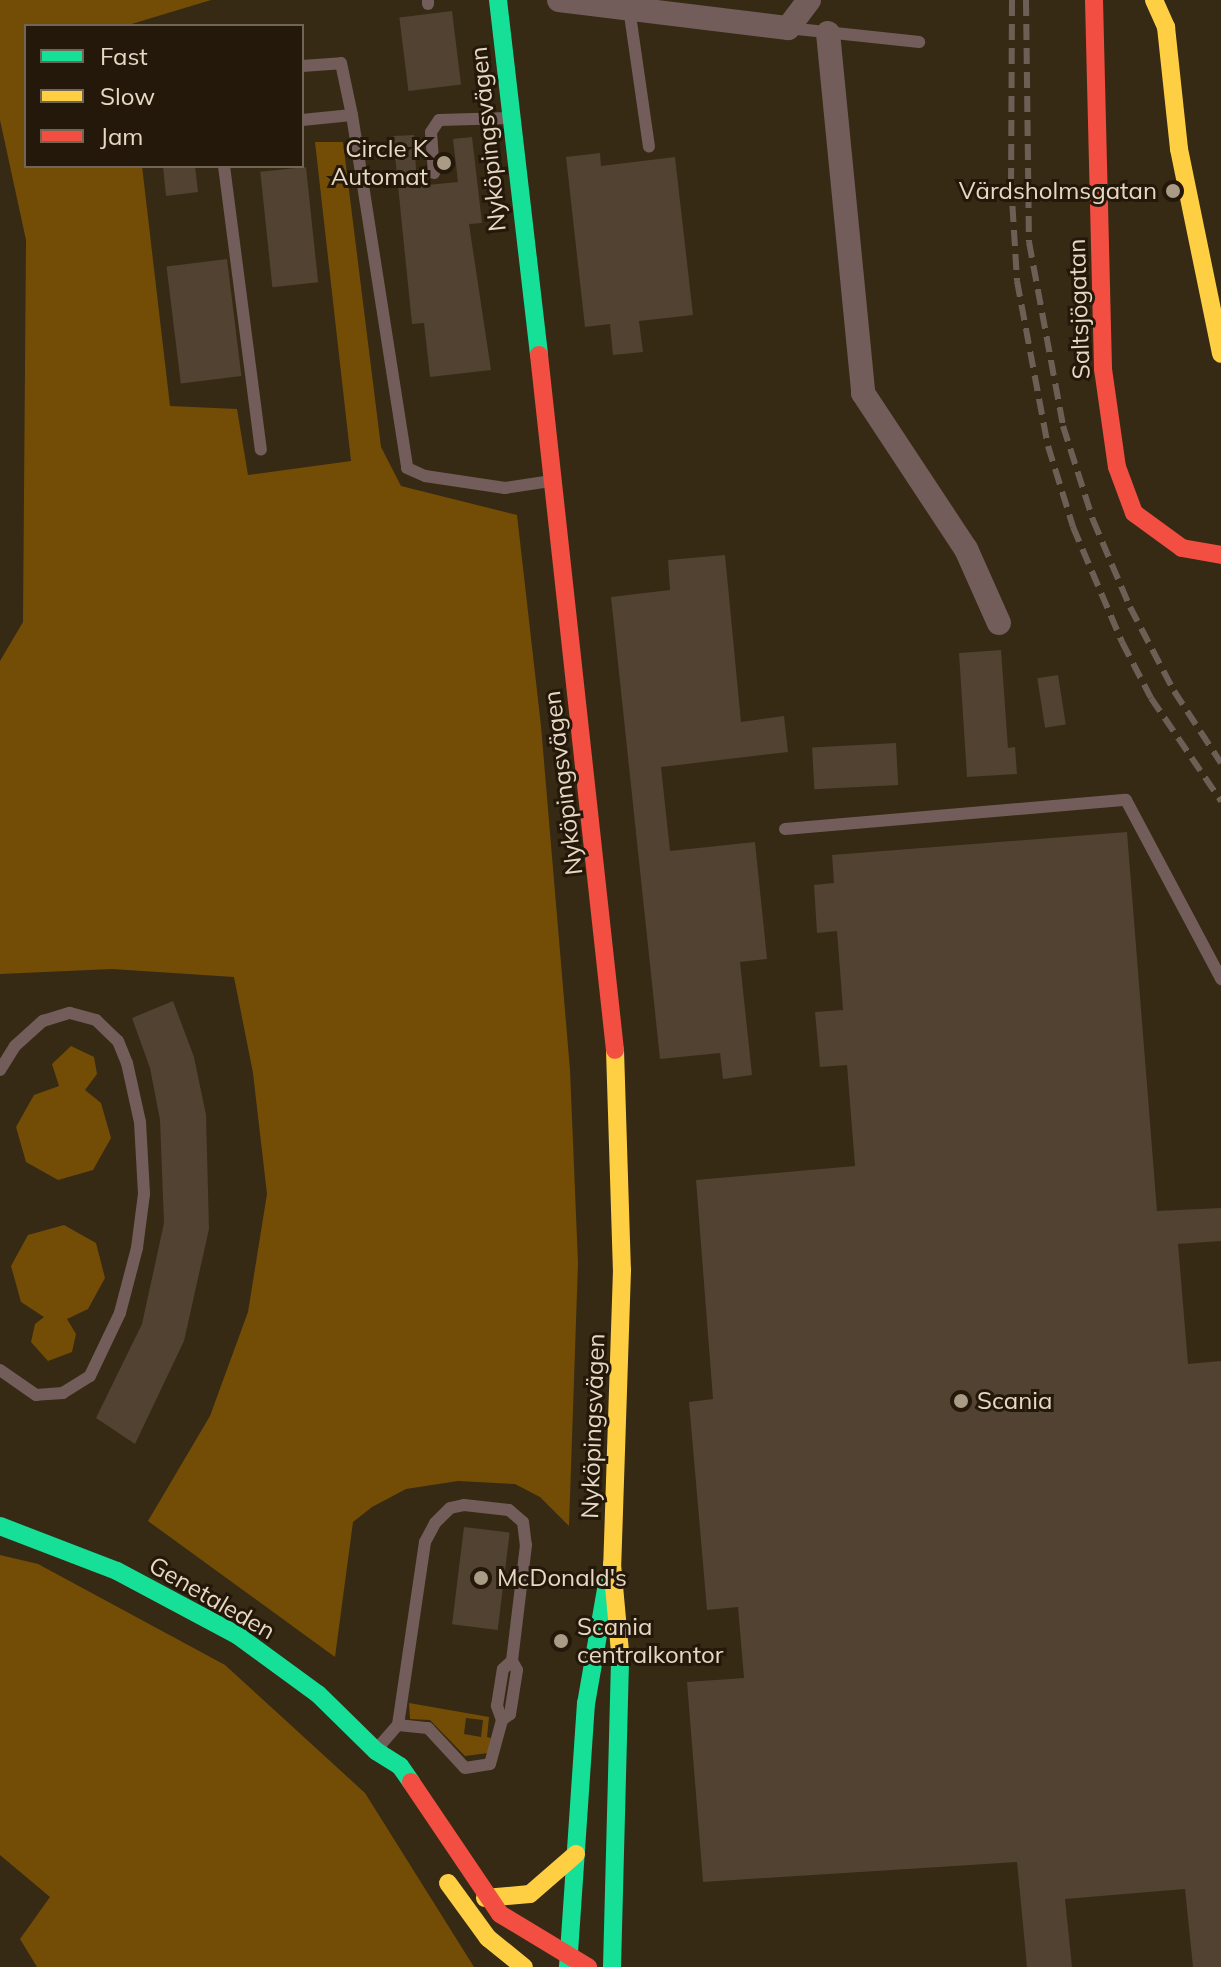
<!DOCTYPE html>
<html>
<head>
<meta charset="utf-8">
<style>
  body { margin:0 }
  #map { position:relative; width:1221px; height:1967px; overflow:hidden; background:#362a14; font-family:Mulish,sans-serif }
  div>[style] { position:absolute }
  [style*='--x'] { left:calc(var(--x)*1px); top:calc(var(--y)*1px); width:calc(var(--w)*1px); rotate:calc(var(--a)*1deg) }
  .green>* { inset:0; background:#734d06 }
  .building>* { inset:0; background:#514231; transform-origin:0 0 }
  .lane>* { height:12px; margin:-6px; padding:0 6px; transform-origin:6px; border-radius:6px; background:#735d5b }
  .street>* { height:24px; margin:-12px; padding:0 12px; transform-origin:12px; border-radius:12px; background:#735d5b }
  .fast>* { height:18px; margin:-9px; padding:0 9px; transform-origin:9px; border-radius:9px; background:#16e098 }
  .slow>* { height:18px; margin:-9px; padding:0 9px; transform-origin:9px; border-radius:9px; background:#ffcf43 }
  .jam>* { height:18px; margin:-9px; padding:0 9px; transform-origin:9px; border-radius:9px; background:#f24e42 }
  .rail>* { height:6px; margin-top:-3px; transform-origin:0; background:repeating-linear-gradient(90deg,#6d5f55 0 16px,transparent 0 24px) }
  .dots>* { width:22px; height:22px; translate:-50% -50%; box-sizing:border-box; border:4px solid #231809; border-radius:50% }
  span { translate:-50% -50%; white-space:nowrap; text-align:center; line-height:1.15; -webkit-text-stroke:6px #231809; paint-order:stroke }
  .street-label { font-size:24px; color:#e7d8c4 }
  .poi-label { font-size:24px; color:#e7d8c4 }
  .right { translate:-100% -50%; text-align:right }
  .left { translate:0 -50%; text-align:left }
  .legend { position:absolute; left:24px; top:24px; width:280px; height:144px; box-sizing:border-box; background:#231809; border:2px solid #716554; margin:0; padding:10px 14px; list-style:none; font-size:24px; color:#e7d8c4 }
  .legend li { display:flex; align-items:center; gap:16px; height:40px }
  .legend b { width:40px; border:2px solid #716554 }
</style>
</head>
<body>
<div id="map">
  <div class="green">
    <i style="clip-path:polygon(0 0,211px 0,125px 26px,26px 26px,26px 166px,142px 166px,170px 406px,237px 409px,248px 475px,351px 461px,315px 142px,343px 142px,381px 447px,401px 486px,517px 515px,541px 726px,570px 1070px,578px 1263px,569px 1526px,540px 1497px,515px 1484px,458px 1481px,406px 1489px,372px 1507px,353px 1522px,335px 1657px,148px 1521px,210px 1416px,248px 1312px,267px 1194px,253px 1073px,234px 977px,112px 969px,0 974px,0 661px,23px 622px,26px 240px,0 120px)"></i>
    <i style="clip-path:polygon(71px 1046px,94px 1057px,97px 1074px,85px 1090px,101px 1103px,111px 1138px,93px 1170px,58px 1180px,26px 1162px,16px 1127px,34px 1095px,59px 1086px,52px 1064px)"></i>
    <i style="clip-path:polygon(64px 1225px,96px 1243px,105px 1278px,88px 1309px,67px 1319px,76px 1334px,72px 1352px,48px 1361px,31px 1342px,35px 1324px,44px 1317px,21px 1302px,11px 1266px,28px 1235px)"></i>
    <i style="clip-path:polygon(0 1555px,38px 1564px,225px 1665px,365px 1793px,474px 1967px,37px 1967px,20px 1939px,50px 1897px,0 1855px)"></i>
    <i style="clip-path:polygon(evenodd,409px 1703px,489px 1717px,487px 1737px,494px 1739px,488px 1753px,465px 1756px,430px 1720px,410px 1719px,409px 1703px,466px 1718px,483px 1720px,481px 1737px,464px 1734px,466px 1718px)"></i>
  </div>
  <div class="building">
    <i style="left:452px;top:11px;width:74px;height:53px;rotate:83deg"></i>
    <i style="clip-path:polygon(414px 135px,417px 186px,458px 182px,453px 139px,472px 137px,482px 223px,469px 224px,491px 370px,430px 377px,424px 323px,412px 324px,393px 136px)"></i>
    <i style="clip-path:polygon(600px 153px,601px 166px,675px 157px,693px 315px,639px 321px,643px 352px,613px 355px,610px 324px,585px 327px,566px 157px)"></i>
    <i style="clip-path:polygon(163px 166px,195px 166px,198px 192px,166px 196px)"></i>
    <i style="left:306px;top:167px;width:116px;height:46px;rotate:84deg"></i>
    <i style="left:227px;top:259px;width:118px;height:61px;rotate:83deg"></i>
    <i style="clip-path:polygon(725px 555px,741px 722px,784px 716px,788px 752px,661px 767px,670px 851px,755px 842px,767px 959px,740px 962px,752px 1075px,723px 1079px,720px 1053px,660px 1059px,611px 597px,670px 590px,668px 560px)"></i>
    <i style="clip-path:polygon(1001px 650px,1008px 748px,1015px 747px,1017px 774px,967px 777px,959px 653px)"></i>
    <i style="left:1058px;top:675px;width:50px;height:21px;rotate:81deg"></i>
    <i style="left:896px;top:743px;width:42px;height:84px;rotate:87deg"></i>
    <i style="clip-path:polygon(1127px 832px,1157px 1211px,1221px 1208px,1221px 1241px,1178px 1244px,1188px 1364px,1221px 1361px,1221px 1967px,1193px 1967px,1185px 1889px,1065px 1899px,1072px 1967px,1027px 1967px,1017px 1862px,703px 1882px,687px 1682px,744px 1678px,738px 1607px,707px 1610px,689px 1402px,713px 1399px,696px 1180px,855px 1166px,847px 1065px,820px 1067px,815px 1012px,843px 1010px,837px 931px,817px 933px,814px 885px,834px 883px,832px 855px)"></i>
    <i style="clip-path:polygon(173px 1001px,194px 1057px,206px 1115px,209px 1229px,184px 1341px,135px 1444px,96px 1418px,142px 1324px,164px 1223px,160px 1120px,150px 1068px,132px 1018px)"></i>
    <i style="left:464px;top:1527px;width:46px;height:98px;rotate:7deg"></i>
  </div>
  <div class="lane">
    <i style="--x:428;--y:0;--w:4;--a:90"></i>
    <i style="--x:629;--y:8;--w:140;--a:81.8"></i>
    <i style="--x:788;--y:28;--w:132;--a:6.1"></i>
    <i style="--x:302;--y:66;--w:39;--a:-4"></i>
    <i style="--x:341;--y:63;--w:53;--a:78.1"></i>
    <i style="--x:302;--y:120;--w:50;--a:-5.7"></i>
    <i style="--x:352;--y:115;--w:357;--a:81.1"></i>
    <i style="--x:407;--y:468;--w:20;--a:24"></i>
    <i style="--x:425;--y:476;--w:81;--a:8.5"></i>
    <i style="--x:505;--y:488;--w:47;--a:-8.7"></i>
    <i style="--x:224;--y:166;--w:286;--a:82.6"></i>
    <i style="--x:434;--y:173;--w:41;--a:-94.2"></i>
    <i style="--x:431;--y:132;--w:14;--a:-56"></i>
    <i style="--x:439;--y:120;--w:70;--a:-1.6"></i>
    <i style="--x:785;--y:829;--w:342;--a:-4.9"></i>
    <i style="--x:1126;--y:800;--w:203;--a:62"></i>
    <i style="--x:0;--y:1070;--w:28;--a:-58"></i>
    <i style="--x:15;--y:1046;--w:38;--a:-42"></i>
    <i style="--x:43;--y:1021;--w:28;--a:-17"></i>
    <i style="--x:70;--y:1013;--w:27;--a:15"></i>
    <i style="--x:96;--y:1020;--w:30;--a:44"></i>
    <i style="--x:118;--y:1041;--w:24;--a:68"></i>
    <i style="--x:127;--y:1063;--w:60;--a:77.6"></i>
    <i style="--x:140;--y:1122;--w:72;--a:86.8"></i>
    <i style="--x:144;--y:1194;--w:54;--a:97.4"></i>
    <i style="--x:137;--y:1248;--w:67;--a:104.7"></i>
    <i style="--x:120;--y:1313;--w:70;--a:115.5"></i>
    <i style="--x:90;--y:1376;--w:32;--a:148"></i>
    <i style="--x:63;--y:1393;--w:27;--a:176"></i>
    <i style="--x:36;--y:1395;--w:44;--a:-145.2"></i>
    <i style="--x:398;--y:1725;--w:30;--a:6"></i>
    <i style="--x:428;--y:1728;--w:54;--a:47.2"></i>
    <i style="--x:465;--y:1768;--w:25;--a:-9"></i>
    <i style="--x:490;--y:1764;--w:46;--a:-74.7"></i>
    <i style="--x:502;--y:1720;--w:15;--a:-110"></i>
    <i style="--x:497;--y:1706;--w:37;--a:-81"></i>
    <i style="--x:503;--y:1669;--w:12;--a:-42"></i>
    <i style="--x:376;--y:1750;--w:33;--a:-49"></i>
    <i style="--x:398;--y:1725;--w:185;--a:-81.6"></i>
    <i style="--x:425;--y:1542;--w:21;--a:-62"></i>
    <i style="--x:435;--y:1523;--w:21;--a:-45"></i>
    <i style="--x:450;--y:1508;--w:14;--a:-12"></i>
    <i style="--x:464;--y:1505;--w:45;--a:6.3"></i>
    <i style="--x:509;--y:1510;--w:18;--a:41"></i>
    <i style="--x:523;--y:1522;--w:23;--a:83"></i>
    <i style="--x:526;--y:1545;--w:117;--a:96.9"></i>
    <i style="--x:512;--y:1661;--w:10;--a:61"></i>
    <i style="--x:517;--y:1670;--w:45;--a:99"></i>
    <i style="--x:510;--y:1714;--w:10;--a:143"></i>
  </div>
  <div class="street">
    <i style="--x:559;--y:0;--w:231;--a:7"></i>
    <i style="--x:788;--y:28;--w:35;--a:-53"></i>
    <i style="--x:828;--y:33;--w:362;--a:84.4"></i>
    <i style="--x:863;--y:393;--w:187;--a:56.6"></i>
    <i style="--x:966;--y:549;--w:81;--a:66"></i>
  </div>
  <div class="fast">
    <i style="--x:498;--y:0;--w:357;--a:83.4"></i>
    <i style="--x:0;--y:1526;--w:125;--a:21"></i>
    <i style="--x:117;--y:1571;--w:136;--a:28.1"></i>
    <i style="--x:237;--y:1635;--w:100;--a:36.1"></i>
    <i style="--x:318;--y:1694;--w:81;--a:44.5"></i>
    <i style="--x:376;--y:1751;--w:28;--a:32"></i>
    <i style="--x:400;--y:1766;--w:19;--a:55"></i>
    <i style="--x:568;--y:1967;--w:264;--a:-86.1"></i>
    <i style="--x:586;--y:1704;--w:122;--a:-80.1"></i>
    <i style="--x:612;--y:1967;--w:315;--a:-88.5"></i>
  </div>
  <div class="slow">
    <i style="--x:1154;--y:0;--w:30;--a:66"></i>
    <i style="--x:1166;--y:27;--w:123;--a:83.9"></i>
    <i style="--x:1179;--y:149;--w:209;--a:78.4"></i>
    <i style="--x:615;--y:1050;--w:220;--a:88.2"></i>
    <i style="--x:622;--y:1270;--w:294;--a:91.9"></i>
    <i style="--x:612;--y:1564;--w:88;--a:84.8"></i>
    <i style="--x:448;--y:1883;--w:68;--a:54"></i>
    <i style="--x:488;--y:1938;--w:46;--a:38.9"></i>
    <i style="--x:485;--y:1898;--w:45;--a:-5.1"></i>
    <i style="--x:530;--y:1894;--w:61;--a:-41"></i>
  </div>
  <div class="jam">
    <i style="--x:1094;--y:0;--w:369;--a:88.6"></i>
    <i style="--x:1103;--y:369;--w:99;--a:81.9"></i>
    <i style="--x:1117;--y:467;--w:49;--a:69.7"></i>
    <i style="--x:1134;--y:513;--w:59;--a:36.1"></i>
    <i style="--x:1182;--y:548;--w:40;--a:10"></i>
    <i style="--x:539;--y:355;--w:699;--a:83.76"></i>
    <i style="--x:411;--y:1782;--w:159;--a:56"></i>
    <i style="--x:500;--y:1914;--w:103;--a:31.1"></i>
  </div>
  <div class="rail">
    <i style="--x:1012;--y:0;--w:182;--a:90.3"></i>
    <i style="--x:1011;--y:182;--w:99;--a:86.5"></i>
    <i style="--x:1017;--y:281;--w:168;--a:79.4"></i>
    <i style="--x:1048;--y:446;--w:85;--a:72.8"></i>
    <i style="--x:1073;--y:527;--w:125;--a:66.9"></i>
    <i style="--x:1122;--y:642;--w:63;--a:62.6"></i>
    <i style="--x:1151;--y:698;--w:125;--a:55.8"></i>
    <i style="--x:1026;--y:0;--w:242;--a:89.3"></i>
    <i style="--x:1029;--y:242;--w:187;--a:79.5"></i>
    <i style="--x:1063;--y:426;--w:99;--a:72.3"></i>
    <i style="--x:1093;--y:520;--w:95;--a:67"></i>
    <i style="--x:1130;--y:607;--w:95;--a:62.4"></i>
    <i style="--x:1174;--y:691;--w:86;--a:56.9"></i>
  </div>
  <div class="dots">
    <i style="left:444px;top:163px;background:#a99b86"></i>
    <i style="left:1173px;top:191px;background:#a99b86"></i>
    <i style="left:961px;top:1401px;background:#a99b86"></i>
    <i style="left:481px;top:1578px;background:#a99b86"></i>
    <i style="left:561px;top:1641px;background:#a99b86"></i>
  </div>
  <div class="street-label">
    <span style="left:488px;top:139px;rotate:-96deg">Nyköpingsvägen</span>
    <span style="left:1079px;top:309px;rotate:-92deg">Saltsjögatan</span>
    <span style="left:563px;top:783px;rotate:-97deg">Nyköpingsvägen</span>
    <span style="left:593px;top:1426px;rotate:-88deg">Nyköpingsvägen</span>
    <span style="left:212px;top:1598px;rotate:30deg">Genetaleden</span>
  </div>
  <div class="poi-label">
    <span class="right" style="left:428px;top:163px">Circle K<br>Automat</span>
    <span class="right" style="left:1157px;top:191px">Värdsholmsgatan</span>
    <span class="left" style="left:977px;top:1401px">Scania</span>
    <span class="left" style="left:497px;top:1578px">McDonald's</span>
    <span class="left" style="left:577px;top:1641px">Scania<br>centralkontor</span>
  </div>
  <ul class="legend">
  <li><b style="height:10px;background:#16e098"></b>Fast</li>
  <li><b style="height:10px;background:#ffcf43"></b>Slow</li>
  <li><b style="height:10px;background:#f24e42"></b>Jam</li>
  </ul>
</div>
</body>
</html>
